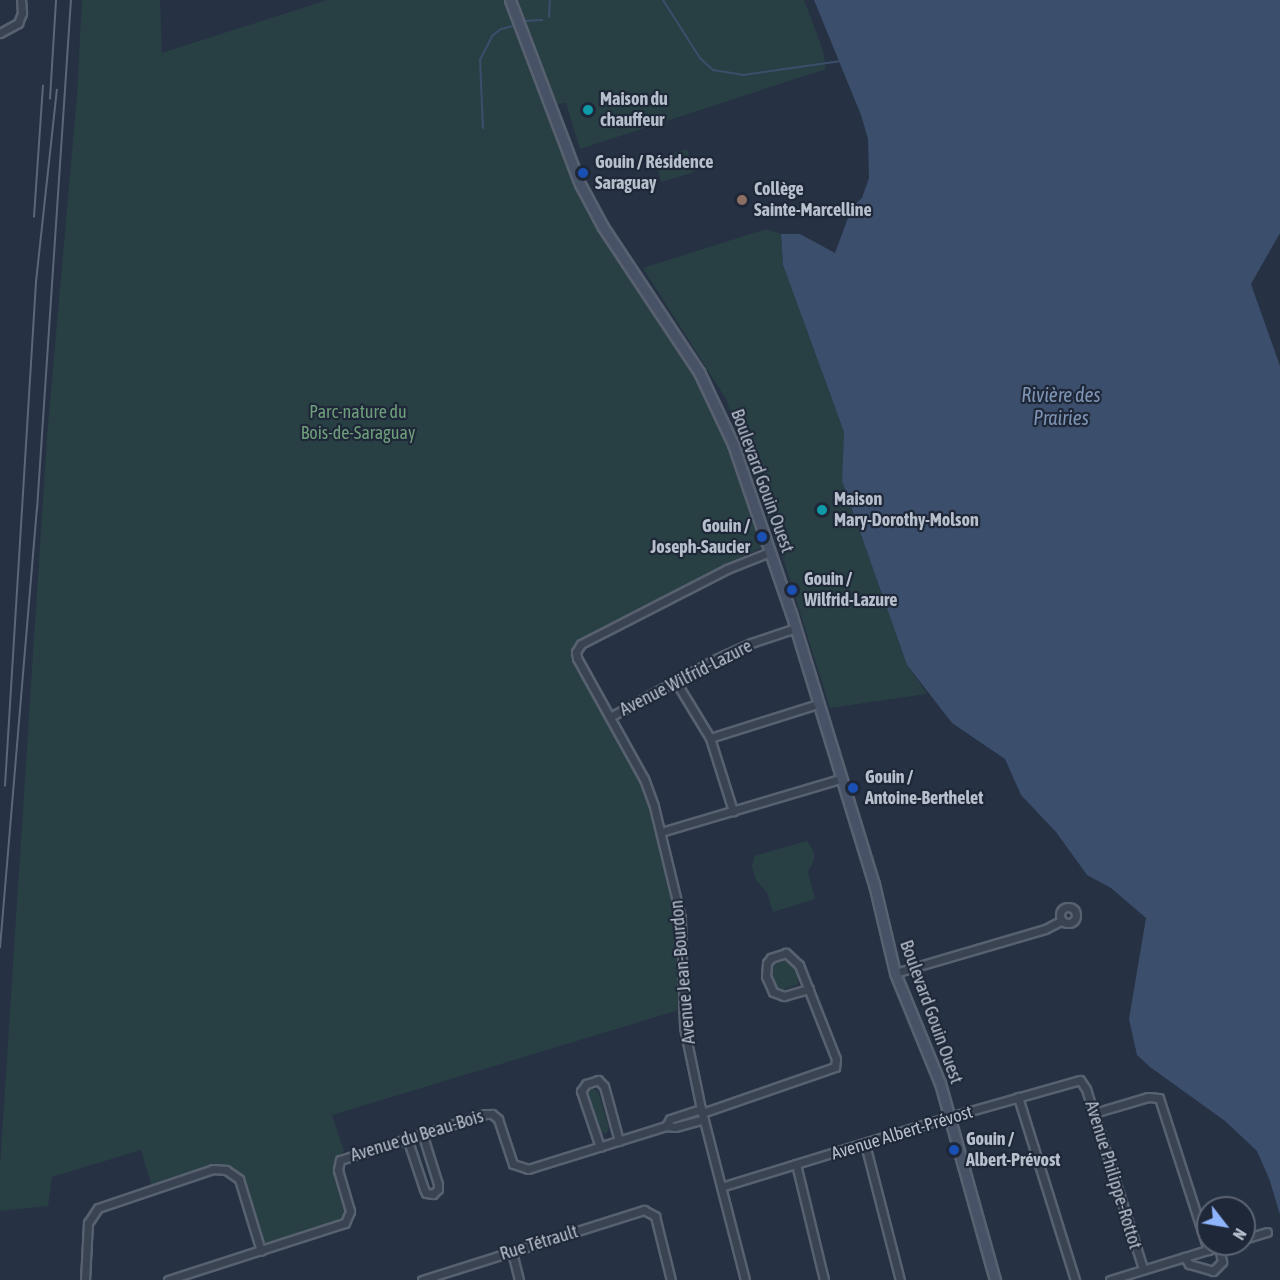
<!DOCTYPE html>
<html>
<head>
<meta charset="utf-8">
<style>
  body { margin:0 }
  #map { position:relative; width:1280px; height:1280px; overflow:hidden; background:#263143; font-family:"Asap Condensed",sans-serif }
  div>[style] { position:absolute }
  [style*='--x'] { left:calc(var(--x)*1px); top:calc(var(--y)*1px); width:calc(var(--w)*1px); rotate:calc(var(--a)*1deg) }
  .green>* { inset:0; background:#284044; transform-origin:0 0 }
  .water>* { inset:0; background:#3b4e6c }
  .stream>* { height:2px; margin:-1px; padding:0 1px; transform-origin:1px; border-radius:1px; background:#3b4e6c }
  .roads { filter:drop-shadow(2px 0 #586170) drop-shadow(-2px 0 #586170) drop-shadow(0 2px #586170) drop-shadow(0 -2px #586170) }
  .street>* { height:7px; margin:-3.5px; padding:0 3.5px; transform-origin:3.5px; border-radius:3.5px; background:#3a4352 }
  .street>.ring { margin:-3.5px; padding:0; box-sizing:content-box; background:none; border:7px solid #3a4352; border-radius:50% }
  .secondary>* { height:9px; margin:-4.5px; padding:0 4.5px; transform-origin:4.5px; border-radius:4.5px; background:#485266 }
  .tram>* { height:1.5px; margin:-0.75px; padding:0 0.75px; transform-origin:0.75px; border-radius:0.75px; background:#5c6779 }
  .dots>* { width:16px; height:16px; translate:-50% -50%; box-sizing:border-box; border:3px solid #1f2838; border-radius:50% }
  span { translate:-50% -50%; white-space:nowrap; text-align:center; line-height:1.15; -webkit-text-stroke:4.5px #1f2838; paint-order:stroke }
  .poi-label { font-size:18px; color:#b7bfcc; font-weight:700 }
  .left { translate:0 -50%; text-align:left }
  .right { translate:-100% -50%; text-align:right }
  .park-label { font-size:18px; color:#6e9e7b }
  .street-label { font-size:18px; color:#b7bfcc }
  .water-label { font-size:20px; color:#7e94b4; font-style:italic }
  .north { position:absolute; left:1196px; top:1196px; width:60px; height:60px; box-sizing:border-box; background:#1f2838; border:2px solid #5c6473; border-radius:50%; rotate:121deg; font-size:16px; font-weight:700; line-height:24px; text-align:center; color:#b7bfcc }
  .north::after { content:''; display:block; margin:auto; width:21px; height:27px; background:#8eb4fb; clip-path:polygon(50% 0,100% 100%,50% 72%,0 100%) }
</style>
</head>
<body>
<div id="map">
  <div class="green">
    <i style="clip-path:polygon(82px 0,160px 0,162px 53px,327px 0,504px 0,568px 170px,700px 384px,721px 425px,764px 546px,578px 641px,572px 651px,574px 662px,647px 793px,674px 897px,679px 928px,679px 1010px,332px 1115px,344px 1151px,336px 1159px,334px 1169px,345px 1211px,344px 1216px,340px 1221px,262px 1247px,241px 1177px,235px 1170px,227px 1166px,212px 1166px,152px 1187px,141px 1150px,52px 1177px,48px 1206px,0 1211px,0 1166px,47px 437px,77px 95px)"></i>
    <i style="clip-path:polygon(515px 0,804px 0,823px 50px,826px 69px,580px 149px,566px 103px,556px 104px)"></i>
    <i style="left:687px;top:149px;width:24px;height:34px;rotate:73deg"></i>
    <i style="clip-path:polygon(766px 229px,781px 234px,783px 265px,844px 432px,842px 481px,907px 665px,927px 694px,830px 708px,785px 564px,726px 399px,643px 268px)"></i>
    <i style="clip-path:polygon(807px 841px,814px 852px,814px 860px,808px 872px,815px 899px,773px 912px,767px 893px,756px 880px,752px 867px,754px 856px)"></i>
    <i style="clip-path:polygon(783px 958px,793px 964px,799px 979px,798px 984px,783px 990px,774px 987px,772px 968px,774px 963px)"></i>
    <i style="clip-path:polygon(591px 1088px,598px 1091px,609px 1128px,606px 1134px,599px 1131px,587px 1094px)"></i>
  </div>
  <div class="water">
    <i style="clip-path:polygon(814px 0,1280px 0,1280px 233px,1251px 284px,1280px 366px,1280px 1215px,1270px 1181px,1257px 1151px,1225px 1121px,1150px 1067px,1137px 1055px,1129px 1019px,1146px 918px,1111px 888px,1087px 875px,1056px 832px,1021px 795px,1005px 759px,952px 723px,907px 665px,842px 481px,844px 432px,783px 265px,781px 234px,800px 234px,835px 253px,852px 207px,862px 198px,869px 178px,868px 139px,861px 115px)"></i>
  </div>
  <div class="stream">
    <i style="--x:663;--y:0;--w:69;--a:57.5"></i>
    <i style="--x:700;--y:58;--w:18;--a:43"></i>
    <i style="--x:713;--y:70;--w:30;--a:9"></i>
    <i style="--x:743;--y:75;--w:99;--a:-8.1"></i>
    <i style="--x:549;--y:17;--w:17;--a:-87"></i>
    <i style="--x:525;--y:21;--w:17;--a:-3"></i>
    <i style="--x:483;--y:128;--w:68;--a:-92.5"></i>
    <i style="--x:480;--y:60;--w:27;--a:-63"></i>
    <i style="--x:492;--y:36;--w:11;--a:-38"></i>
    <i style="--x:501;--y:29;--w:12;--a:-14"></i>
  </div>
  <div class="roads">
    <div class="street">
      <i style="--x:0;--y:33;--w:21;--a:-29"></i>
      <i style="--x:18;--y:23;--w:11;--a:-68"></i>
      <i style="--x:22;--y:13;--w:13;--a:-94"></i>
      <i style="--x:676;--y:682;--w:66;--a:58.7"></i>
      <i style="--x:710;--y:738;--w:77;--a:72.5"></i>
      <i style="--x:610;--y:717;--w:119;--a:-28.7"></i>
      <i style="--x:714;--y:660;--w:41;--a:-24.7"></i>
      <i style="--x:751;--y:643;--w:47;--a:-18.4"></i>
      <i style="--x:710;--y:738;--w:113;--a:-17.5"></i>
      <i style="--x:661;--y:832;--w:187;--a:-16.5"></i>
      <i class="ring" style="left:1060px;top:907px;width:9px;height:9px"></i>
      <i style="--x:895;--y:973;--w:156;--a:-16.3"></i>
      <i style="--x:1045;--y:929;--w:18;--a:-27"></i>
      <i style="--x:1018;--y:1097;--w:192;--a:72.7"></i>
      <i style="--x:702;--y:1113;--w:141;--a:-19.1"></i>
      <i style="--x:835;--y:1067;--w:8;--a:-83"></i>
      <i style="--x:836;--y:1059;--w:101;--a:-111.5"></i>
      <i style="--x:799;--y:965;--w:18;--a:-137"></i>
      <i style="--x:786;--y:953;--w:16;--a:162"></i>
      <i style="--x:771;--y:958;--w:6;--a:129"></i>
      <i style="--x:767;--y:963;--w:13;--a:94"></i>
      <i style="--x:766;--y:976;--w:17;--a:66"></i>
      <i style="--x:773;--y:992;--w:12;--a:20"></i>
      <i style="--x:784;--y:996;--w:26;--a:-16"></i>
      <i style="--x:1094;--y:1113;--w:56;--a:-16.5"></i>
      <i style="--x:1148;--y:1097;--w:11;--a:5"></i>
      <i style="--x:1159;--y:1098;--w:160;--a:72.1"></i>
      <i style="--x:666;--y:1126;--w:8;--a:-60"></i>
      <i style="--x:670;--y:1119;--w:33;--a:-18"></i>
      <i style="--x:407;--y:1138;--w:54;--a:71.6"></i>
      <i style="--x:424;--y:1189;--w:4;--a:63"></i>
      <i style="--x:426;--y:1193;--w:7;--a:8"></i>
      <i style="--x:433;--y:1194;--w:7;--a:-45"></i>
      <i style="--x:438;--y:1189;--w:5;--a:-90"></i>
      <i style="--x:438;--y:1184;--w:53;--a:-107.4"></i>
      <i style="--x:865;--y:1144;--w:140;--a:75.6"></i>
      <i style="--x:600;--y:1147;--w:59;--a:-108.7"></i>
      <i style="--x:581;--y:1091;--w:9;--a:-54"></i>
      <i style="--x:586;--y:1084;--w:13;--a:-18"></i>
      <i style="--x:598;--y:1080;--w:8;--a:45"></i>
      <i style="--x:604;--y:1086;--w:57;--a:74.7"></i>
      <i style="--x:796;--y:1164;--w:119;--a:76.4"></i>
      <i style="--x:721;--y:1187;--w:231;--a:-17.1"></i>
      <i style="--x:942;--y:1119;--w:143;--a:-15.8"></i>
      <i style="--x:1080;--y:1080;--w:11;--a:56"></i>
      <i style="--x:1086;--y:1089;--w:189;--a:72.4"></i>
      <i style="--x:1244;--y:1239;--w:24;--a:-17"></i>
      <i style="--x:512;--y:1252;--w:29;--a:76"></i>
      <i style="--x:1184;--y:1257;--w:9;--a:54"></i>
      <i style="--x:1189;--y:1264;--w:25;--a:16"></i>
      <i style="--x:1213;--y:1271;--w:13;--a:-45"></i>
      <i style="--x:1222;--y:1262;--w:15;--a:-101"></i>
      <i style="--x:85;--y:1280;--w:57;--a:-87"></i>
      <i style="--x:88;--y:1223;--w:18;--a:-56"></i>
      <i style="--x:98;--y:1208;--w:121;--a:-18.7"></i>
      <i style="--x:213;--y:1169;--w:13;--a:4"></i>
      <i style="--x:226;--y:1170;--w:16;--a:35"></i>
      <i style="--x:239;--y:1179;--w:75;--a:73"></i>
      <i style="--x:168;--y:1280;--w:186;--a:-17.9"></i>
      <i style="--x:345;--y:1223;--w:13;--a:-67"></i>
      <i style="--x:350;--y:1211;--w:43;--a:-106.3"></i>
      <i style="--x:338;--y:1170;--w:10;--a:-79"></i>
      <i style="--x:340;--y:1160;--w:152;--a:-17.6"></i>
      <i style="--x:485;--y:1114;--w:7;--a:0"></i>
      <i style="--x:492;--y:1114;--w:8;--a:40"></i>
      <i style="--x:498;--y:1119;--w:47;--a:71.6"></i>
      <i style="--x:513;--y:1164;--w:16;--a:18"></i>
      <i style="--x:528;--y:1169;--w:145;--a:-17.3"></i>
      <i style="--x:666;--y:1126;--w:9;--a:6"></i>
      <i style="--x:675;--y:1127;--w:30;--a:-15"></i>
      <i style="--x:422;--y:1280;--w:233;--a:-17.5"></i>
      <i style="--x:644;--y:1210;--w:13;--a:29"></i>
      <i style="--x:655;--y:1216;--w:66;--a:76"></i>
      <i style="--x:745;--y:1280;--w:177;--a:-104.4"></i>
      <i style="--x:701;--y:1109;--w:84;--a:-101.7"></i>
      <i style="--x:684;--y:1027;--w:109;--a:-91.6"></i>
      <i style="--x:681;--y:918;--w:115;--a:-103.6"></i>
      <i style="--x:654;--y:806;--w:29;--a:-110"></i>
      <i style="--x:644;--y:779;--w:138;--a:-119"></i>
      <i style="--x:577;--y:658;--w:6;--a:-99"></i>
      <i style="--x:576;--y:652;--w:9;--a:-58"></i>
      <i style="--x:581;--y:644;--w:164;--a:-27.2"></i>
      <i style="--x:727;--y:569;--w:46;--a:-21.6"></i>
      <i style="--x:1110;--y:1280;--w:122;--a:-17.1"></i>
    </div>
    <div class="secondary">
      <i style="--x:510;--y:0;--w:197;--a:69.2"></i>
      <i style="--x:580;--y:184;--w:49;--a:61.9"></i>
      <i style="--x:603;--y:227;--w:174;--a:56.5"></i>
      <i style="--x:699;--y:372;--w:80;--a:64.7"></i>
      <i style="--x:733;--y:444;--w:179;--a:71.1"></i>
      <i style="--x:791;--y:613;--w:283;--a:73"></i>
      <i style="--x:874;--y:884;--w:91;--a:76.7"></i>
      <i style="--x:895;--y:973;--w:119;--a:67.8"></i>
      <i style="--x:940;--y:1083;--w:205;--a:74.4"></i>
    </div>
  </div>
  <div class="tram">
    <i style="--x:50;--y:99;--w:99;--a:-86.5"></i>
    <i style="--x:34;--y:217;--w:131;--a:-86.1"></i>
    <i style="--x:5;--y:786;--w:505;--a:-86.48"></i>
    <i style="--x:36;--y:282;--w:193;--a:-83.8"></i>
    <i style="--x:0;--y:948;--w:440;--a:-85.2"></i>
    <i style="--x:37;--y:510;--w:511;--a:-86.19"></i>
  </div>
  <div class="dots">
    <i style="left:588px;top:110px;background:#0f9aa8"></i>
    <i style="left:583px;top:173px;background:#1a4fb4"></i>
    <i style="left:742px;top:200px;background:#8d6e63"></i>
    <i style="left:822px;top:510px;background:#0f9aa8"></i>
    <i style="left:762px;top:537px;background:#1a4fb4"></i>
    <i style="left:792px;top:590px;background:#1a4fb4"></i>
    <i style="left:853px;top:788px;background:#1a4fb4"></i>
    <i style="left:954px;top:1150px;background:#1a4fb4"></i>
  </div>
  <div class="poi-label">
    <span class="left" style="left:600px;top:110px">Maison du<br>chauffeur</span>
    <span class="left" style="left:595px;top:173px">Gouin / Résidence<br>Saraguay</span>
    <span class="left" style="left:754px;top:200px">Collège<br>Sainte-Marcelline</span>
    <span class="left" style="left:834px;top:510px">Maison<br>Mary-Dorothy-Molson</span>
    <span class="right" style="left:750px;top:537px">Gouin /<br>Joseph-Saucier</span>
    <span class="left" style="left:804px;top:590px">Gouin /<br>Wilfrid-Lazure</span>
    <span class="left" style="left:865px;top:788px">Gouin /<br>Antoine-Berthelet</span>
    <span class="left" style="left:966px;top:1150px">Gouin /<br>Albert-Prévost</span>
  </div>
  <div class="park-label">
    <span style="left:358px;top:423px">Parc-nature du<br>Bois-de-Saraguay</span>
  </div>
  <div class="street-label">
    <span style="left:762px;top:481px;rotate:70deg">Boulevard Gouin Ouest</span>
    <span style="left:686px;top:678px;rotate:-27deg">Avenue Wilfrid-Lazure</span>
    <span style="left:683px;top:972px;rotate:-95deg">Avenue Jean-Bourdon</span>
    <span style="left:931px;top:1012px;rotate:70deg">Boulevard Gouin Ouest</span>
    <span style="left:902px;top:1133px;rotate:-17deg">Avenue Albert-Prévost</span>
    <span style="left:417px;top:1136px;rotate:-17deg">Avenue du Beau-Bois</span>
    <span style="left:1113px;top:1175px;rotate:73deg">Avenue Philippe-Rottot</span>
    <span style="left:539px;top:1243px;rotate:-17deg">Rue Tétrault</span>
  </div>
  <div class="water-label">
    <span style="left:1061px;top:406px">Rivière des<br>Prairies</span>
  </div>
  <div class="north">N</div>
</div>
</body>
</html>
